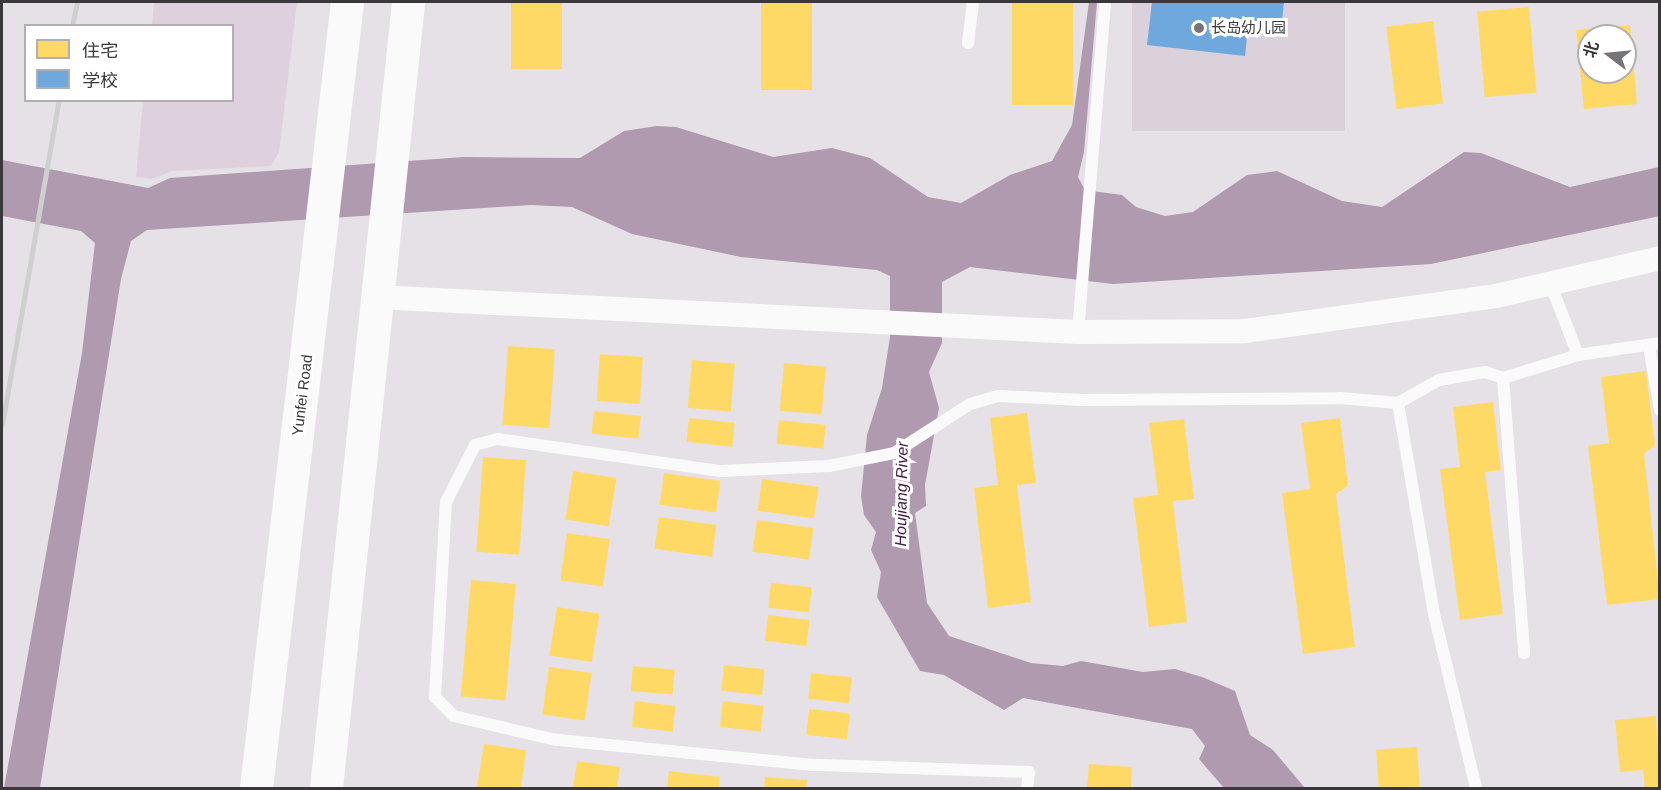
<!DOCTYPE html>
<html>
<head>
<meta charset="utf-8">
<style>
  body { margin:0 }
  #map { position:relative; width:1661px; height:790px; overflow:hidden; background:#e6e1e6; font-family:Helvetica,"Noto Sans SC",sans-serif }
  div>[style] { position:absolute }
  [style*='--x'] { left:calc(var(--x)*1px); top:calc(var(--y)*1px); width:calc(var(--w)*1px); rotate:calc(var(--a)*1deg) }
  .built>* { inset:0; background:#dad1da; transform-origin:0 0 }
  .green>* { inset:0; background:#ded0dd }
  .water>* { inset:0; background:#af9aaf }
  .homes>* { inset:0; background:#ffd966; transform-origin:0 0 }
  .schools>* { inset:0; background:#6fa8dc }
  .service>* { height:12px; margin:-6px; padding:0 6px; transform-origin:6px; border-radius:6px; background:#fbfafb }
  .minor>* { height:24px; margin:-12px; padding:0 12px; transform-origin:12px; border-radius:12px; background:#fbfafb }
  .secondary>* { height:33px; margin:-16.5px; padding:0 16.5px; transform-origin:16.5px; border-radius:16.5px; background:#fbfafb }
  .rail>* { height:4.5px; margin:-2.25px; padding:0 2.25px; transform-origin:2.25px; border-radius:2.25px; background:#d0cfd0 }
  .dots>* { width:16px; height:16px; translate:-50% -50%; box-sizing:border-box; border:3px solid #fff; border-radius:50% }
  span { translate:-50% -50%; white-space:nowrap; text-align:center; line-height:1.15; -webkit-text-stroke:6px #fff; paint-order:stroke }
  .poi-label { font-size:15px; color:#3b383b }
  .left { translate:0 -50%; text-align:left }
  .street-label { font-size:15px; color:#3b383b }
  .water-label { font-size:16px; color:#462147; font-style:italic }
  .frame { position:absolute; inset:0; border:3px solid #3b383b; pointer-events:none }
  .legend { position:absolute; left:24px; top:24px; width:210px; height:78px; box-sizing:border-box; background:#fff; border:2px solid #b1afb1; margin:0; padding:8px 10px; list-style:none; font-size:18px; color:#3b383b }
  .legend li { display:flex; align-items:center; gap:12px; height:30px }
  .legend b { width:30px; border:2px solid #b1afb1 }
  .north { position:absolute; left:1577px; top:24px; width:60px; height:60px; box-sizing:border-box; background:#fff; border:2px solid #b1afb1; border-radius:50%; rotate:286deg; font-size:16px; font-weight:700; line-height:24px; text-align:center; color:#3b383b }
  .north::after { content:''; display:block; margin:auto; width:21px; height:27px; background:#777377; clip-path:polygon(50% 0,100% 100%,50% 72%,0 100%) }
</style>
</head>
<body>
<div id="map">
  <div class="built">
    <i style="left:1132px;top:2px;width:213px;height:129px"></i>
  </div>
  <div class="green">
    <i style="clip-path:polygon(154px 2px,297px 2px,279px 152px,271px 166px,172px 171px,152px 179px,136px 177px,143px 101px,232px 100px,232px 26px,152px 25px)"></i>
  </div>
  <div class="water">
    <i style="clip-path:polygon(1089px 2px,1097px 2px,1084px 152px,1078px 177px,1085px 190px,1122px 195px,1136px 207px,1165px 216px,1193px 212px,1247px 175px,1277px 171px,1342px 201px,1382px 207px,1464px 152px,1481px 153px,1570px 187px,1659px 167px,1660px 216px,1431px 264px,1113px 284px,970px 267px,942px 282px,942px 343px,929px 372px,939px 408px,925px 485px,926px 506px,915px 513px,927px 603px,949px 636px,1031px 663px,1063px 666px,1081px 661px,1143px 672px,1175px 669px,1202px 677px,1235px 691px,1250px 735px,1273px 750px,1305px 788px,1224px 788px,1199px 759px,1205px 746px,1192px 729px,1023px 698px,1004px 710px,944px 675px,920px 671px,877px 597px,881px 572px,871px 550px,876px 532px,864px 515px,861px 496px,867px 435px,882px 388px,890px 337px,890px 276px,877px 270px,741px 257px,632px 234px,572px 207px,531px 205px,147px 230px,131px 241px,121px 279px,40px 788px,4px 788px,82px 353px,95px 243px,81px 231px,2px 216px,2px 160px,148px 188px,170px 178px,464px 157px,580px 158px,624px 131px,657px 126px,676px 127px,773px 157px,832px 148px,870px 158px,928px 197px,961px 203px,1010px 175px,1052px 161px,1072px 125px)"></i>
  </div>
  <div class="homes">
    <i style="left:511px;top:2px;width:51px;height:67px"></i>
    <i style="left:761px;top:2px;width:51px;height:88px"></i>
    <i style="left:1012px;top:2px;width:61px;height:103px"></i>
    <i style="left:1529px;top:7px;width:86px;height:52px;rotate:85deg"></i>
    <i style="left:1433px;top:21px;width:83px;height:47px;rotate:83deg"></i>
    <i style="clip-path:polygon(evenodd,1630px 25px,1637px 104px,1584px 109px,1576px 30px,1630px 25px,1589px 36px,1625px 36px,1625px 72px,1589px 72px,1589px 36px)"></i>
    <i style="left:508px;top:346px;width:47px;height:79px;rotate:4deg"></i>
    <i style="left:600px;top:354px;width:43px;height:47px;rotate:4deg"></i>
    <i style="left:692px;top:360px;width:43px;height:48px;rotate:5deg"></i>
    <i style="left:784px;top:363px;width:42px;height:48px;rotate:5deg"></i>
    <i style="clip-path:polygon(1646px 371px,1655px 445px,1644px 454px,1660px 599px,1607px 605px,1588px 446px,1609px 443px,1601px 377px)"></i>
    <i style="clip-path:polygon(1493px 402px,1501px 470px,1485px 472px,1503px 614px,1460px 620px,1440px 469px,1460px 467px,1453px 407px)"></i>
    <i style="left:594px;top:411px;width:47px;height:23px;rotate:6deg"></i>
    <i style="clip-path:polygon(1027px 413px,1036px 483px,1017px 485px,1031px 602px,988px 608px,974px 488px,998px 485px,990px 418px)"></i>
    <i style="left:689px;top:418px;width:46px;height:24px;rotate:6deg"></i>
    <i style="clip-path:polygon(1340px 418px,1348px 486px,1336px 494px,1355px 647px,1303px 654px,1282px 493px,1310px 489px,1301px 423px)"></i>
    <i style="clip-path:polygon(1184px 419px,1194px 499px,1173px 501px,1187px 622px,1149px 627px,1133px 498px,1158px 495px,1149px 423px)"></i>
    <i style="left:779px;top:420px;width:47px;height:24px;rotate:6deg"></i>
    <i style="left:483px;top:457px;width:43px;height:95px;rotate:4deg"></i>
    <i style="left:573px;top:471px;width:44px;height:49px;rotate:9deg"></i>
    <i style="left:664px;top:473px;width:57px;height:32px;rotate:8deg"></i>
    <i style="left:762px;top:479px;width:57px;height:32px;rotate:8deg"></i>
    <i style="left:659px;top:517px;width:58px;height:32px;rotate:8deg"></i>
    <i style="left:757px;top:520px;width:57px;height:32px;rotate:8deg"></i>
    <i style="left:567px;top:533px;width:43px;height:48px;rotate:8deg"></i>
    <i style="left:471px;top:580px;width:45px;height:117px;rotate:5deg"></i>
    <i style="left:771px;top:583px;width:41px;height:25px;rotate:6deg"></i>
    <i style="left:557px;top:607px;width:43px;height:49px;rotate:9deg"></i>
    <i style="left:768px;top:615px;width:42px;height:26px;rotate:7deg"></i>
    <i style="left:724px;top:665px;width:41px;height:26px;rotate:6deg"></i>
    <i style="left:633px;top:666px;width:42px;height:25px;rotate:5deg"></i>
    <i style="left:549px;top:667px;width:43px;height:48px;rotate:8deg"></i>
    <i style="left:811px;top:673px;width:41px;height:26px;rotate:6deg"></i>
    <i style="left:635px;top:701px;width:41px;height:26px;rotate:7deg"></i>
    <i style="left:723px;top:701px;width:41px;height:26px;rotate:7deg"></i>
    <i style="left:809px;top:709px;width:41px;height:26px;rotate:6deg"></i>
    <i style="clip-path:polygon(1656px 716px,1660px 788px,1645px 788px,1643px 770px,1620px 772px,1615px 720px)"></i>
    <i style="clip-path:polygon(484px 744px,526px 750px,521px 788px,477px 788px)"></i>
    <i style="left:1417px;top:747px;width:41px;height:41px;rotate:86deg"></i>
    <i style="clip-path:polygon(577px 761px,620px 767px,617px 788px,573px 788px)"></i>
    <i style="clip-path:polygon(1089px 764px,1132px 767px,1131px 788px,1087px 788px)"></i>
    <i style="clip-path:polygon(669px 771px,720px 777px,719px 788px,667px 788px)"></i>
    <i style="clip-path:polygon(765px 777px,807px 780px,806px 788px,764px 788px)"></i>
  </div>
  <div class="schools">
    <i style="clip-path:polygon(1152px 2px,1284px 2px,1281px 30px,1248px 27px,1245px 56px,1147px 45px)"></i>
  </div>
  <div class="service">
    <i style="--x:968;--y:43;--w:41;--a:-83"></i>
    <i style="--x:1078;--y:332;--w:331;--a:-85.3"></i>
    <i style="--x:1649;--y:346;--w:65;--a:80.2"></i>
    <i style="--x:1578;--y:355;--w:83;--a:-8.3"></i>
    <i style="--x:1503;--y:378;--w:276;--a:85.6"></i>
    <i style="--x:1398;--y:403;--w:214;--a:80.3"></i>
    <i style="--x:1434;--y:614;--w:179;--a:76.4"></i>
    <i style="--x:1027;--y:788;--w:16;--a:-83"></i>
    <i style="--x:1029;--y:772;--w:216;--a:-178.1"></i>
    <i style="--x:813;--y:765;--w:258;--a:-174.4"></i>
    <i style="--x:556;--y:740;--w:105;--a:-166.8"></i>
    <i style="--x:454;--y:716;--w:27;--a:-135"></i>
    <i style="--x:435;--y:697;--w:195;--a:-86.8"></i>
    <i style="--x:446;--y:502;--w:64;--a:-63"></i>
    <i style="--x:475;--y:445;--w:24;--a:-15"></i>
    <i style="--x:498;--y:439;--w:225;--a:8.2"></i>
    <i style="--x:721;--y:471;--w:108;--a:-2.7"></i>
    <i style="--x:829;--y:466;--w:66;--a:-11.3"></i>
    <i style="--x:894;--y:453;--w:90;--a:-32.8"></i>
    <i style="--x:970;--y:404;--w:29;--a:-16"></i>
    <i style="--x:998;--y:396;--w:85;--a:2.7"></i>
    <i style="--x:1083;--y:400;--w:257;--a:-0.4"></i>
    <i style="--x:1340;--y:398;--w:58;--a:4.9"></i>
    <i style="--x:1398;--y:403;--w:47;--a:-29.3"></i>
    <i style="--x:1439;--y:380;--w:47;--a:-9.9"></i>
    <i style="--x:1485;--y:372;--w:19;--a:18"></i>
    <i style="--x:1503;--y:378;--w:78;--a:-17"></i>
    <i style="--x:1578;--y:355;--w:77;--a:-111.3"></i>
  </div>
  <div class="minor">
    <i style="--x:377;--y:297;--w:702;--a:2.86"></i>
    <i style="--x:1078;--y:332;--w:167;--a:-0.3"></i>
    <i style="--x:1245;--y:331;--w:253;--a:-7.9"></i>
    <i style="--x:1496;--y:296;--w:168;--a:-13"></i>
  </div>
  <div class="secondary">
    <i style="--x:256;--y:788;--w:791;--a:-83.4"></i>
    <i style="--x:326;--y:788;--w:790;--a:-84.04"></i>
  </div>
  <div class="rail">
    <i style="--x:72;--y:26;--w:25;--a:-78"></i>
    <i style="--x:2;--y:425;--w:330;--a:-80.1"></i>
  </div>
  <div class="dots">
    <i style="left:1199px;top:28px;background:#777377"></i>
  </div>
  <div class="poi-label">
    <span class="left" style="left:1211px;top:28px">长岛幼儿园</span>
  </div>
  <div class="street-label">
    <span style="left:302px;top:395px;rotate:-83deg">Yunfei Road</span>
  </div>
  <div class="water-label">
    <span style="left:902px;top:494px;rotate:-89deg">Houjiang River</span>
  </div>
  <div class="frame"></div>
  <ul class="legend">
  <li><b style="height:16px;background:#ffd966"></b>住宅</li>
  <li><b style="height:16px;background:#6fa8dc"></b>学校</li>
  </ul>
  <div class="north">北</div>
</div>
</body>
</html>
